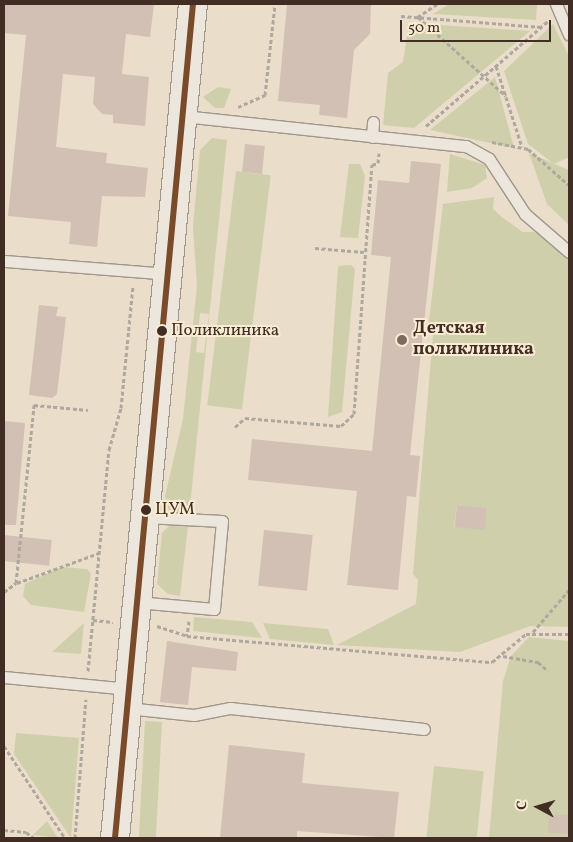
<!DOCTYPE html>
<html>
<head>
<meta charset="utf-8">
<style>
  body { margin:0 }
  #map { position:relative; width:573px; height:842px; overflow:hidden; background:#eaddc9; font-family:Vollkorn,serif }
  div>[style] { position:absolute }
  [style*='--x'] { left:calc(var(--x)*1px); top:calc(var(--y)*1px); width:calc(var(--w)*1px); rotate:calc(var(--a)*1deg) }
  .green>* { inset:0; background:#d0cfab; transform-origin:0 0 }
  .building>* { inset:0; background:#d2c0b5; transform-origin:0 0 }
  .path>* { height:3px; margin-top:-1.5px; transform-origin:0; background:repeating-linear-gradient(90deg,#afa89f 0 4px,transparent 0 6.5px) }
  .roads { filter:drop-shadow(1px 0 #a0968a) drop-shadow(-1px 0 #a0968a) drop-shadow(0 1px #a0968a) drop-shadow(0 -1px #a0968a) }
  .lane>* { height:11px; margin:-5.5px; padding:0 5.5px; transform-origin:5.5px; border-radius:5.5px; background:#ede6dd }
  .secondary>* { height:28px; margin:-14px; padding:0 14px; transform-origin:14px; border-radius:14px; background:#ede6dd }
  .bus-1>* { height:6px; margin:-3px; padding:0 3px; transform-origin:3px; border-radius:3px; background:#7a4b2a }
  .dots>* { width:14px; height:14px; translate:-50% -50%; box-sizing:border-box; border:2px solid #faebd3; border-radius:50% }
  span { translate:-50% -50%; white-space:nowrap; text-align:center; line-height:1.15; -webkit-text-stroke:4px #faebd3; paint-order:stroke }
  .bus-label { font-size:17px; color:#412d24 }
  .left { translate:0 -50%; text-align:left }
  .poi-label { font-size:18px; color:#412d24; font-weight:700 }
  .frame { position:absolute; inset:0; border:5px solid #412d24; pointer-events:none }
  .north { position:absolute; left:513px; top:782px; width:50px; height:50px; -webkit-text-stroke:4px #faebd3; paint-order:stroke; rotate:276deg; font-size:14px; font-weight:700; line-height:20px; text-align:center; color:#412d24 }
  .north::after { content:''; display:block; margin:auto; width:18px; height:22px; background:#412d24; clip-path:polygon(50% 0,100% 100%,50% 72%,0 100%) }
  .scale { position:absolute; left:400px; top:20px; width:151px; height:22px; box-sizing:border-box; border:2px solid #412d24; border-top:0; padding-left:6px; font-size:15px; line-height:18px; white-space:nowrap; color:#412d24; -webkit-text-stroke:4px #faebd3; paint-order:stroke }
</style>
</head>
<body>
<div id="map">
  <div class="green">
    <i style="clip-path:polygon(449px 4px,537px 4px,536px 20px,433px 14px)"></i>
    <i style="clip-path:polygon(409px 23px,530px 31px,414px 128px,383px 125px,388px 73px,403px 62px)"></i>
    <i style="clip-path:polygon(553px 24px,569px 56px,569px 157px,554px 164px,528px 144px,504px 71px)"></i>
    <i style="clip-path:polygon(495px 77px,514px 148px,430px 130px)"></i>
    <i style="clip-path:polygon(218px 87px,231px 89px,224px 108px,215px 108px,203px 97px)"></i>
    <i style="clip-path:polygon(evenodd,212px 138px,227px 140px,190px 507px,181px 516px,170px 515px,165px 496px,183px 419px,197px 286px,193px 226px,200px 150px,212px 138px,200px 313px,209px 314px,204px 353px,196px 352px,200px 313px)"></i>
    <i style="clip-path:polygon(529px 153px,569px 170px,569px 225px,547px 204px)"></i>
    <i style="clip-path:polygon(450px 154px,485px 165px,487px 178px,472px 188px,447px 192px)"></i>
    <i style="clip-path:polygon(349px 164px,360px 164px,365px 176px,358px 238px,340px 237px)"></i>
    <i style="left:236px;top:171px;width:35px;height:236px;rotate:7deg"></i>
    <i style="clip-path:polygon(evenodd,494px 197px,493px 209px,503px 218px,523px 232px,535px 232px,569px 258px,569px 627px,530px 626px,460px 652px,337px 645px,416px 604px,418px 580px,413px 574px,433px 334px,428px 329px,443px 204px,494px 197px,457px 505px,487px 509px,454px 527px,457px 505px)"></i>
    <i style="clip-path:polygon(351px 265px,355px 269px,342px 412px,328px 417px,338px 266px)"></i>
    <i style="clip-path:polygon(171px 524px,188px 525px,180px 596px,168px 594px,157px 584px,162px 533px)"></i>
    <i style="clip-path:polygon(61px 567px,87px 569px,91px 574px,84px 612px,31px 605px,23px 596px,25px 584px)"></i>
    <i style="clip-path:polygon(194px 617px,252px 622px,262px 638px,193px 631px)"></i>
    <i style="clip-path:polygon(84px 623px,81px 654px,52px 652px)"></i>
    <i style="clip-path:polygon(263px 623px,328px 629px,334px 645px,270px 639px)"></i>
    <i style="clip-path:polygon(529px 637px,569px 641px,569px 838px,489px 838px,503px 681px,511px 656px)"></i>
    <i style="left:145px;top:721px;width:17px;height:117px;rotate:3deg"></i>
    <i style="clip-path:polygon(16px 733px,79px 738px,71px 838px,14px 754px)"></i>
    <i style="left:434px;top:766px;width:50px;height:72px;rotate:6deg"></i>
    <i style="clip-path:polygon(47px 821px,58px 838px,33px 835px)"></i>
  </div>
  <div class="building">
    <i style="clip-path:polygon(4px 4px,154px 4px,150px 37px,126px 34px,122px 74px,149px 77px,145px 126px,113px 123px,113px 115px,102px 114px,93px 104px,95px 77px,63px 74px,56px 147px,107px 153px,106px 163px,148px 168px,145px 197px,102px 196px,97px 247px,69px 244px,71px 222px,8px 216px,26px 35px,4px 33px)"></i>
    <i style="clip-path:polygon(287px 4px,371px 4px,370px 34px,354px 50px,347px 118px,319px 115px,320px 105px,278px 101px)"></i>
    <i style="left:245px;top:144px;width:20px;height:28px;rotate:6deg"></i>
    <i style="clip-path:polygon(411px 161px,441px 164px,410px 455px,420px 456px,416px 497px,407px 496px,398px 590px,347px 585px,357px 491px,248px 480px,252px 439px,372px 451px,391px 257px,371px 255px,378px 180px,409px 183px)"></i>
    <i style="clip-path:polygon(39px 305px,58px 307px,56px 316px,66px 317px,57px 394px,52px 398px,29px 395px)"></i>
    <i style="clip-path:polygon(4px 421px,25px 423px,16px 525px,4px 525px)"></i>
    <i style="left:457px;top:505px;width:30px;height:22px;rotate:6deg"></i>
    <i style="left:264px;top:530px;width:49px;height:56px;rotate:6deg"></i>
    <i style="left:4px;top:535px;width:48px;height:26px;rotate:6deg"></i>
    <i style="clip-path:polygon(167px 641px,238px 652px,236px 671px,192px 667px,188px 705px,160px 702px)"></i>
    <i style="clip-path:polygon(229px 745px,305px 753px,302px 783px,399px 792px,394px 838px,297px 831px,297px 838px,220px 838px)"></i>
    <i style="left:549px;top:814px;width:20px;height:19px;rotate:3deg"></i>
  </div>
  <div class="path">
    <i style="--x:437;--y:4;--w:23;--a:146"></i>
    <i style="--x:418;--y:17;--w:118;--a:41.9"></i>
    <i style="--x:401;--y:16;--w:141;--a:4.5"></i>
    <i style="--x:496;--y:66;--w:85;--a:72.2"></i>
    <i style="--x:238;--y:107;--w:30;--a:-24"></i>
    <i style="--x:265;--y:95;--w:92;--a:-83.7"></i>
    <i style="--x:426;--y:126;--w:161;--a:-40.7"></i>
    <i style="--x:492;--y:142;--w:37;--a:11"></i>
    <i style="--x:528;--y:149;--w:55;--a:41.3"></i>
    <i style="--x:315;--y:248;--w:49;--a:4.7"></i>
    <i style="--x:235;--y:427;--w:13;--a:-42"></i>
    <i style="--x:245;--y:418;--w:96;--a:4.8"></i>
    <i style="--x:341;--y:426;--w:18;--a:-43"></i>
    <i style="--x:354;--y:414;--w:250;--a:-85.9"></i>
    <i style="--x:372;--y:165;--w:6;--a:-18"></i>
    <i style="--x:378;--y:163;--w:10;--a:-84"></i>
    <i style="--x:17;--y:583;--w:87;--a:-20.1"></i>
    <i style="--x:4;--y:592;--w:15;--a:-37"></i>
    <i style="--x:16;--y:583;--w:179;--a:-84.2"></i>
    <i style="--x:34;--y:405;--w:54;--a:5.3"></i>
    <i style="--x:93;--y:620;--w:20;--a:6"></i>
    <i style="--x:189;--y:621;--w:15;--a:98"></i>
    <i style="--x:187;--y:636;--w:306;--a:4.9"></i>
    <i style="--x:492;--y:662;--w:44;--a:-39.5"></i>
    <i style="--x:526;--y:634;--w:43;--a:0"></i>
    <i style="--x:157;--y:626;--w:32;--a:18"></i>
    <i style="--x:533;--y:632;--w:55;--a:-49.4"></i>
    <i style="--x:503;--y:656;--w:36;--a:10"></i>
    <i style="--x:538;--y:662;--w:13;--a:42"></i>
    <i style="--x:88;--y:671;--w:222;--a:-84.6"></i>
    <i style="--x:109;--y:450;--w:44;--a:-74.1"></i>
    <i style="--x:121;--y:408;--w:123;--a:-84.4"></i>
    <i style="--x:4;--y:746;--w:110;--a:56.5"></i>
    <i style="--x:4;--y:830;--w:22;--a:5"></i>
    <i style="--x:26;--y:832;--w:10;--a:37"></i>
    <i style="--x:75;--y:838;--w:139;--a:-85.5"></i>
  </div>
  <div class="roads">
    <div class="lane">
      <i style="--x:556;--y:4;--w:33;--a:67"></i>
      <i style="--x:183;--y:116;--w:285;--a:6.1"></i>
      <i style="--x:466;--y:146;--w:26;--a:29"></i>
      <i style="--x:489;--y:159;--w:66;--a:56.8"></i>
      <i style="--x:525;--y:214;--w:58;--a:40.8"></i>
      <i style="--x:372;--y:137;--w:15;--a:-86"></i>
      <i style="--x:4;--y:261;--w:165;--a:4.5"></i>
      <i style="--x:137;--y:602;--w:77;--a:5.2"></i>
      <i style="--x:214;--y:609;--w:88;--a:-84.8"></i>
      <i style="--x:222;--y:521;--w:77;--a:-177"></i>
      <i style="--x:4;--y:677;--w:126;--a:5.5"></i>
      <i style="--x:127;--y:708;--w:67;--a:6"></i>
      <i style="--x:194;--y:715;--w:37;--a:-11"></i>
      <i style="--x:230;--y:708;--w:195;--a:6.2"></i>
    </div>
    <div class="secondary">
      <i style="--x:115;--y:838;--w:838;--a:-84.66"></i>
    </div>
  </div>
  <div class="bus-1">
    <i style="--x:115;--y:838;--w:838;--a:-84.66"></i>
  </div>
  <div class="dots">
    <i style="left:162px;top:331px;background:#412d24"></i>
    <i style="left:402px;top:340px;background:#7c6b5e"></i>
    <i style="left:146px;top:510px;background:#412d24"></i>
  </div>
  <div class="bus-label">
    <span class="left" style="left:171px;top:331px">Поликлиника</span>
    <span class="left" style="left:155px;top:510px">ЦУМ</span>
  </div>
  <div class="poi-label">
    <span class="left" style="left:413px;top:340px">Детская<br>поликлиника</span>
  </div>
  <div class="frame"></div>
  <div class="north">С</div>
  <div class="scale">50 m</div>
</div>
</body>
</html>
